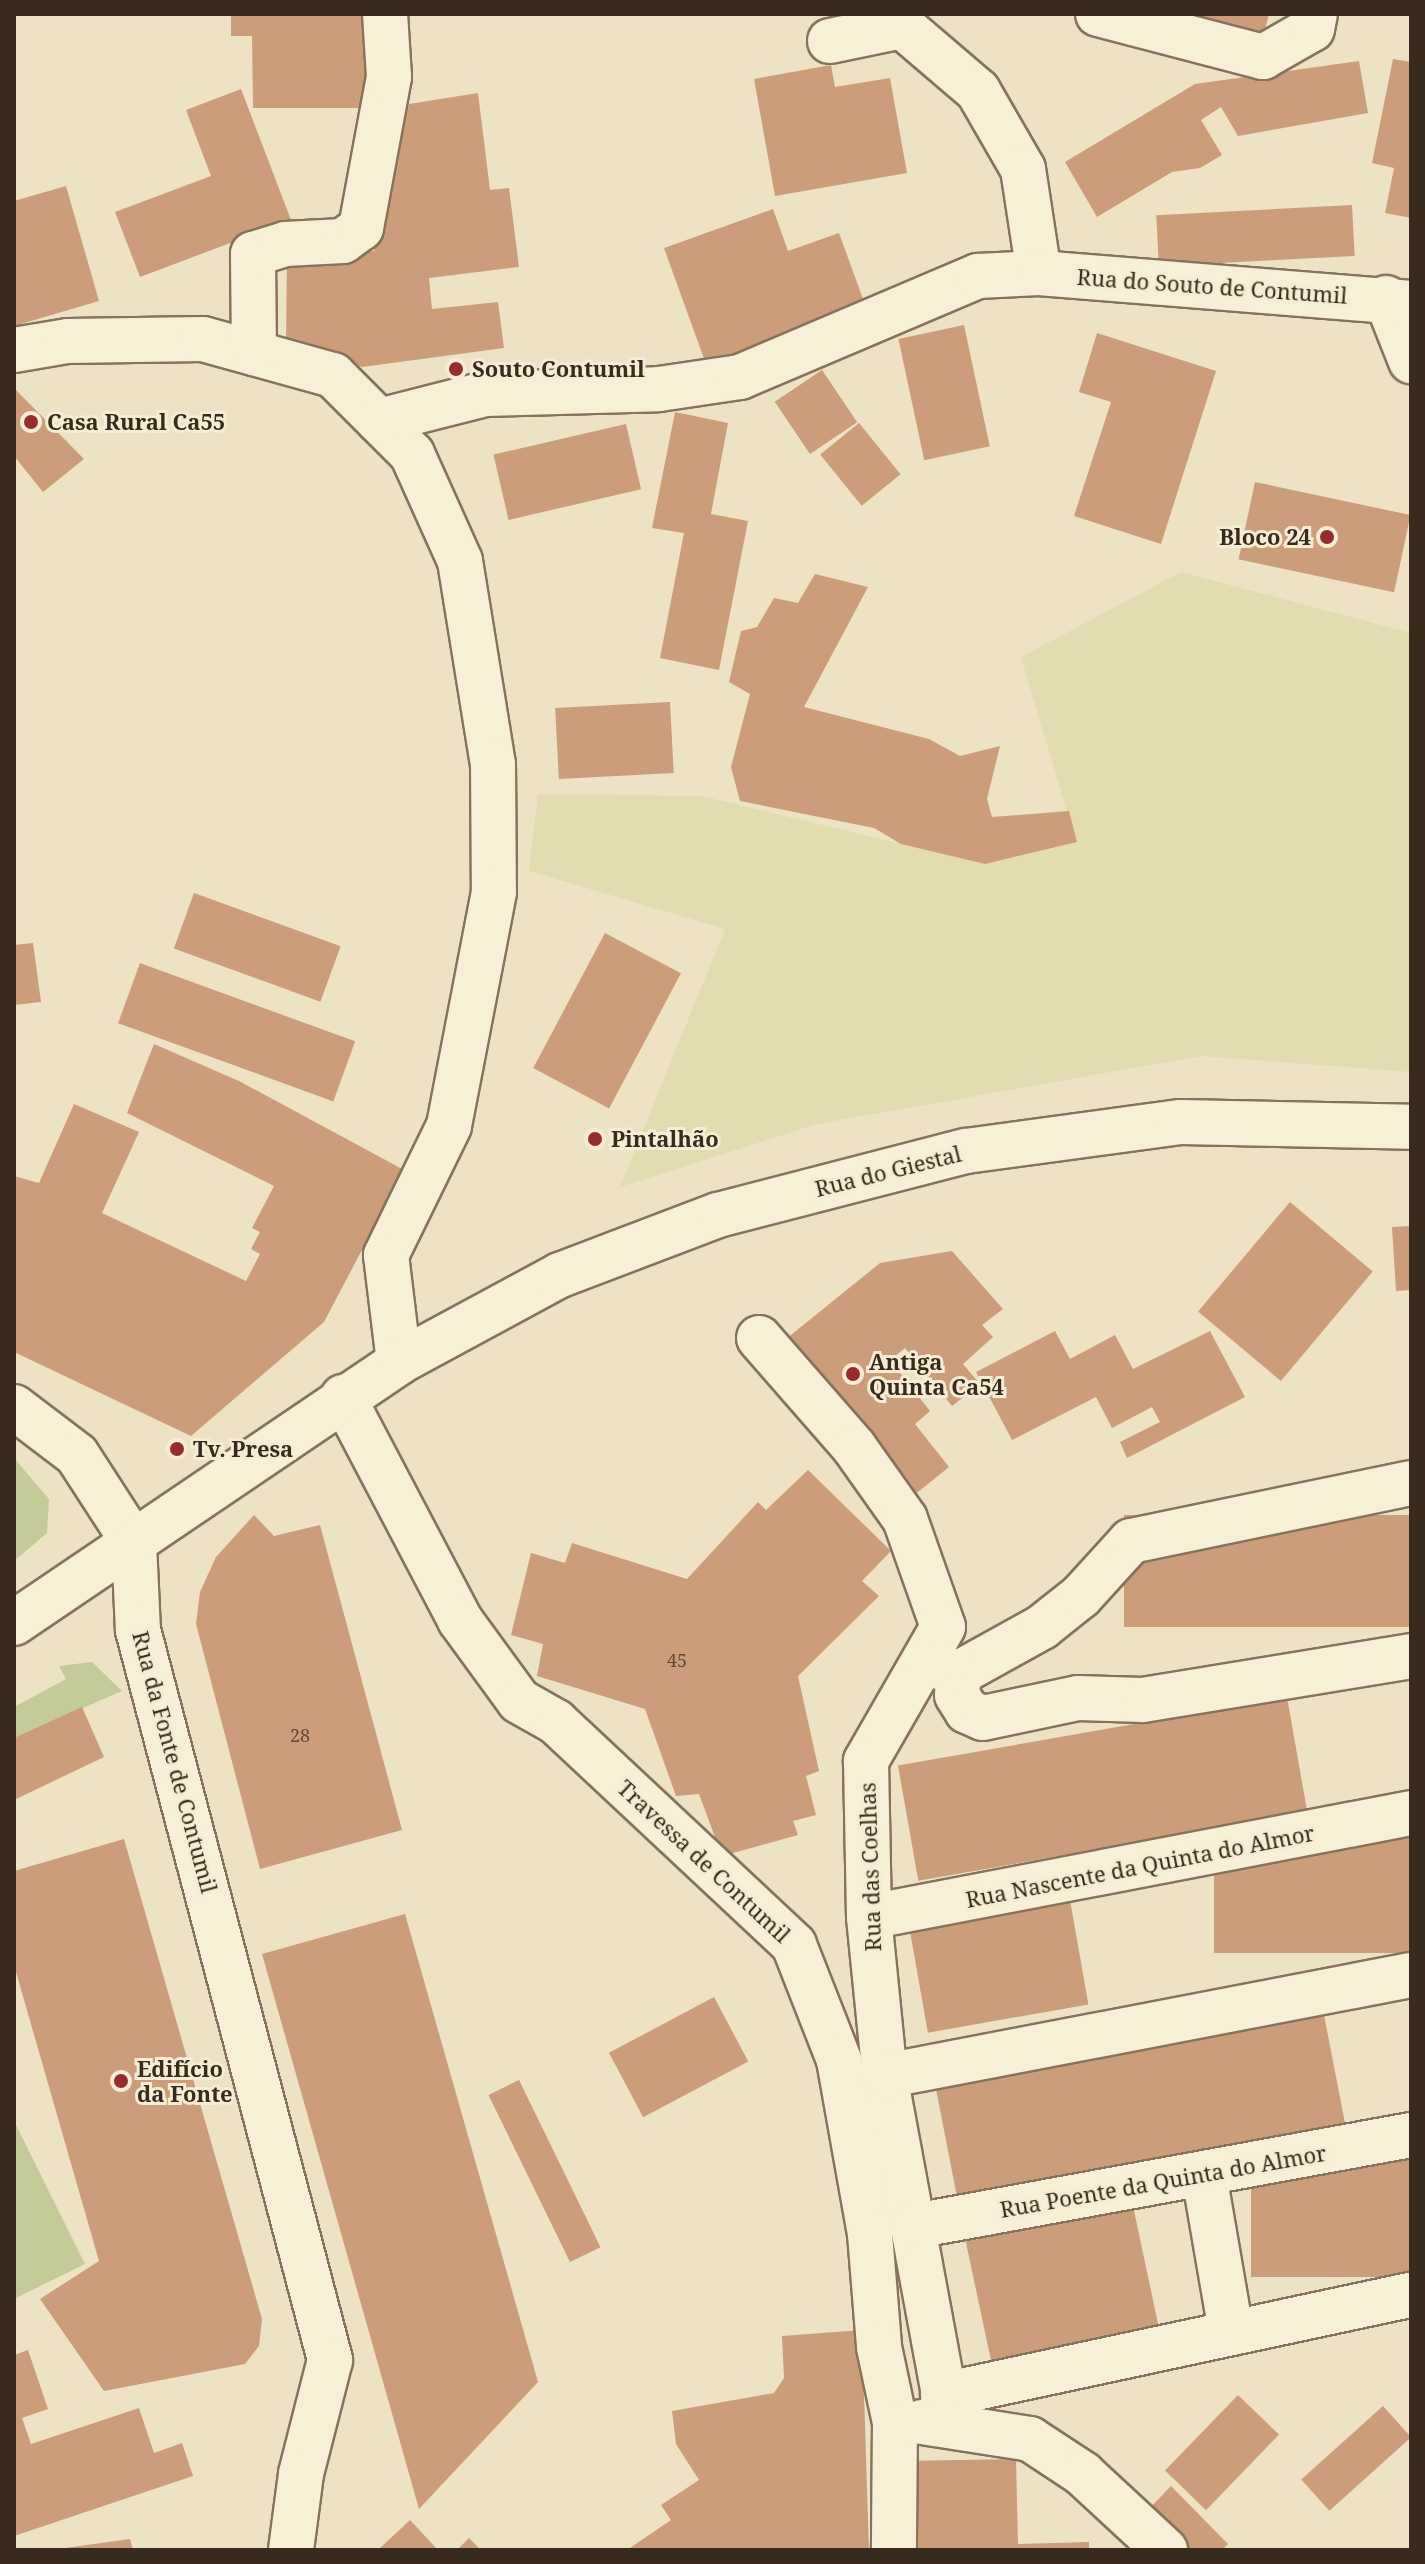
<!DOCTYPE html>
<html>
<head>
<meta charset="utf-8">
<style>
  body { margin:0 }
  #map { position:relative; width:1425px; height:2564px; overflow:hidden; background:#ede2c4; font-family:"Noto Serif",serif }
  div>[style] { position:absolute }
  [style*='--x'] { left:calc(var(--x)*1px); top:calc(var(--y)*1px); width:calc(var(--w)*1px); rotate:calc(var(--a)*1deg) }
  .farmland>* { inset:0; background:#e3dcb1 }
  .green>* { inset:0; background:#c4cb98 }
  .building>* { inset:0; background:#cb9d7a; transform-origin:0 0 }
  .roads { filter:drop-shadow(2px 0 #87735b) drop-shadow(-2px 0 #87735b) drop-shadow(0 2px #87735b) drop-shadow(0 -2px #87735b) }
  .minor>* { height:44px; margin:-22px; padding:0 22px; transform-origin:22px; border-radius:22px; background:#f8efd7 }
  .tertiary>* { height:44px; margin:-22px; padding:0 22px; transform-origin:22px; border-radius:22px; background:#f8efd7 }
  .dots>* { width:22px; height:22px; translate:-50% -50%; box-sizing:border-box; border:4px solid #f5ecd3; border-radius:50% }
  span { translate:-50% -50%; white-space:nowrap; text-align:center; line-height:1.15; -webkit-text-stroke:6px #f5ecd3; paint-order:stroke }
  .number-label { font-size:18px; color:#5d4835 }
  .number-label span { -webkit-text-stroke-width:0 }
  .street-label { font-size:22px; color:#382b1e }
  .poi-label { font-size:22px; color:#382b1e; font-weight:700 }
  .left { translate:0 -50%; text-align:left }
  .right { translate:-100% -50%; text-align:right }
  .frame { position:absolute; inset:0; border:16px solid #382b1e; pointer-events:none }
</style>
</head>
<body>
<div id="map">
  <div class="farmland">
    <i style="clip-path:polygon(1181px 572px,1411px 633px,1411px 1072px,1201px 1056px,817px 1124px,620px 1187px,725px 929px,529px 871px,538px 794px,702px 796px,985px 864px,1076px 842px,1021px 657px)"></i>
  </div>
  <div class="green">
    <i style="clip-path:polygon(14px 1458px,49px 1499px,47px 1533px,14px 1561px)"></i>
    <i style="clip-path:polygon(92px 1662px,122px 1691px,14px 1738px,14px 1707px,66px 1679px,59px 1666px)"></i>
    <i style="clip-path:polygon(14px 2121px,85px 2264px,14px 2299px)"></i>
  </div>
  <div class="building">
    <i style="clip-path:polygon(231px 14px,365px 14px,366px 108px,253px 108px,252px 36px,231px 36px)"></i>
    <i style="clip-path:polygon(1188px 14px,1269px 14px,1264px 33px)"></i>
    <i style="clip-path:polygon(1393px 59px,1411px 62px,1411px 218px,1385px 213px,1394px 168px,1372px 163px)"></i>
    <i style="clip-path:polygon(1359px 61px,1368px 113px,1238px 136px,1221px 107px,1201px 120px,1222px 155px,1200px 168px,1172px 172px,1097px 217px,1065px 162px,1195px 84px)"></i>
    <i style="clip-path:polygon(831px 65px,835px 87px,890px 78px,907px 173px,775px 196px,754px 79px)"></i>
    <i style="clip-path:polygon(241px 89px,291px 220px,140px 277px,115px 212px,211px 176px,186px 110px)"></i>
    <i style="clip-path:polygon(478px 93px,490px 190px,509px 188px,519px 267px,429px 278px,432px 309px,498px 302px,504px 348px,362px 367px,286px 343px,287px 255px,374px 251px,409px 104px)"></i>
    <i style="clip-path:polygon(66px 186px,99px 301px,14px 326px,14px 201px)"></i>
    <i style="left:1352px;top:205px;width:51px;height:196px;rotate:87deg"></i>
    <i style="clip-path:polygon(773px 209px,788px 251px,839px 233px,867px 310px,707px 367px,664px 248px)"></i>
    <i style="left:964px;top:325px;width:124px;height:67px;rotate:78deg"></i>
    <i style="clip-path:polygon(1097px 333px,1216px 371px,1161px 544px,1074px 516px,1111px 402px,1079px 392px)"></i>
    <i style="left:822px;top:370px;width:63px;height:57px;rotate:56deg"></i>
    <i style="clip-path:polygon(14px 388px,84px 459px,43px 492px,14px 456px)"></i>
    <i style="clip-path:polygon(675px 412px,728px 423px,711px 514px,748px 521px,719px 670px,660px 658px,684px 533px,652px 528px)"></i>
    <i style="left:859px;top:423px;width:66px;height:50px;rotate:51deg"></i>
    <i style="left:626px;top:424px;width:67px;height:136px;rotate:77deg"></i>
    <i style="left:1255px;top:482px;width:159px;height:79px;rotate:12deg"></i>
    <i style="clip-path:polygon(815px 574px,868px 587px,804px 707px,929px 739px,960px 756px,1000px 746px,987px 799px,992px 817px,1069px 811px,1077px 842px,985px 864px,901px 844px,874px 828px,740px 801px,731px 767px,750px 694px,729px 682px,741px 631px,757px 627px,774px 598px,798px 603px)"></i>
    <i style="left:670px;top:702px;width:71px;height:115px;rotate:87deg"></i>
    <i style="left:194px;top:893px;width:156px;height:59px;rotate:20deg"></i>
    <i style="left:605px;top:933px;width:86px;height:153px;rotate:28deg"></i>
    <i style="clip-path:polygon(33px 943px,41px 1002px,14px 1005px,14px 945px)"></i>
    <i style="left:140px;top:963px;width:229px;height:64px;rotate:20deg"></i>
    <i style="clip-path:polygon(154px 1044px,239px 1081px,404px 1170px,324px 1322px,191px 1436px,14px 1352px,14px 1176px,39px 1183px,74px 1104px,139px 1132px,102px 1213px,246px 1281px,260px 1254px,251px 1249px,260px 1232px,252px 1228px,274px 1186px,127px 1113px)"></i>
    <i style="left:1290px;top:1202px;width:108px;height:143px;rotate:40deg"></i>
    <i style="clip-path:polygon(1411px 1226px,1411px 1290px,1396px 1291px,1392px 1227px)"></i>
    <i style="clip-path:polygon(952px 1251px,1003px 1309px,982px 1325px,993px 1337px,963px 1364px,980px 1384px,952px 1406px,905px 1348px,890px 1360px,930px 1411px,915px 1424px,949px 1467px,908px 1500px,781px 1343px,880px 1263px)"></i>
    <i style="clip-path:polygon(1055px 1331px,1070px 1359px,1115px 1335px,1133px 1369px,1210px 1331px,1245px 1397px,1127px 1458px,1120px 1442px,1160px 1422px,1152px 1407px,1112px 1428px,1096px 1397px,1012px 1440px,976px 1372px)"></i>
    <i style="clip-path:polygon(808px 1470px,891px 1551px,862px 1581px,879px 1596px,798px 1676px,819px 1771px,806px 1776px,816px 1815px,793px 1821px,798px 1835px,722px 1856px,699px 1794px,676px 1796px,645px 1709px,537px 1676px,543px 1644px,511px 1635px,531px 1553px,565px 1563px,572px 1543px,687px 1579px,758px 1502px,766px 1510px)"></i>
    <i style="clip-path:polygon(254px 1515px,274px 1536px,320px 1525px,402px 1830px,260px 1869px,196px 1624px,200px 1592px,216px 1557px)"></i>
    <i style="left:1411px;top:1515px;width:112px;height:287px;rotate:90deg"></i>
    <i style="left:1287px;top:1697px;width:117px;height:395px;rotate:80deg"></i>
    <i style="clip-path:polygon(82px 1707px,104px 1757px,14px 1800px,14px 1738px)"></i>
    <i style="left:1411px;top:1832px;width:121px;height:197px;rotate:90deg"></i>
    <i style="clip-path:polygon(124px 1839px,262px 2319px,259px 2346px,245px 2364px,104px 2391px,40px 2299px,99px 2261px,14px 1965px,14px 1871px)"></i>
    <i style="left:1070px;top:1900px;width:106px;height:163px;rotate:80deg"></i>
    <i style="clip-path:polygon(405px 1914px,538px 2382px,419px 2509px,262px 1954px)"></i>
    <i style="left:714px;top:1997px;width:73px;height:119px;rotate:62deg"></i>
    <i style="left:1324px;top:2015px;width:114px;height:395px;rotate:79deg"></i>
    <i style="left:519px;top:2080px;width:186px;height:34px;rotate:64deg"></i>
    <i style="left:1411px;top:2157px;width:120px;height:160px;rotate:90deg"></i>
    <i style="left:1133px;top:2206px;width:129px;height:171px;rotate:78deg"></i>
    <i style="clip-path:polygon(862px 2330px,869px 2550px,627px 2550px,671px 2520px,661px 2505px,699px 2480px,676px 2444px,672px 2411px,774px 2393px,784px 2378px,782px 2336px)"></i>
    <i style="clip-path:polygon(28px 2350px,48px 2409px,22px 2418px,31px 2444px,139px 2408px,154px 2453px,182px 2443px,193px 2476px,14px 2536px,14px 2355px)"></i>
    <i style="left:1238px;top:2395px;width:57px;height:105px;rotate:44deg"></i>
    <i style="left:1383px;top:2406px;width:42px;height:110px;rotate:48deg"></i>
    <i style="clip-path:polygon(1016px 2459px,1018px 2544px,1089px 2542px,1089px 2550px,907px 2550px,903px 2461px)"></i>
    <i style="clip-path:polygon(1171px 2486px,1228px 2544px,1222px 2550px,1182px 2550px,1145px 2513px)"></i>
    <i style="clip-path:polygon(410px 2520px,438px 2550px,378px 2550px)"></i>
    <i style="clip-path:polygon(469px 2538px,481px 2550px,457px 2550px)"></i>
    <i style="clip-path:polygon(130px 2539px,133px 2550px,65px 2550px,65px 2548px)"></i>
  </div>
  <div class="roads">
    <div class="minor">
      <i style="--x:1098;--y:14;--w:171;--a:14.6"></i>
      <i style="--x:1263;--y:57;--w:56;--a:-29.7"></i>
      <i style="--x:1312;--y:29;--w:15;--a:-79"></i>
      <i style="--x:830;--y:41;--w:74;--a:-11.8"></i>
      <i style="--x:902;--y:26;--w:100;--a:40.5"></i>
      <i style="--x:978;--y:91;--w:90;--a:60"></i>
      <i style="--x:1023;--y:169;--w:105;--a:81.3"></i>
      <i style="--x:1386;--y:298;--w:68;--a:68.4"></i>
      <i style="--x:14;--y:350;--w:55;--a:-9.5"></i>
      <i style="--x:68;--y:341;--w:135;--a:-0.8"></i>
      <i style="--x:203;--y:339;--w:135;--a:15.5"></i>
      <i style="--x:333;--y:375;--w:112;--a:45"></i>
      <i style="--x:412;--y:454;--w:117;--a:65.8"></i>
      <i style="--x:460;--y:561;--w:206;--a:80.8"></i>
      <i style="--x:493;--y:764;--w:128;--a:89.6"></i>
      <i style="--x:494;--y:892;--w:238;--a:100.9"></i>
      <i style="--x:449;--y:1126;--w:144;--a:116"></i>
      <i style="--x:386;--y:1255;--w:108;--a:83.1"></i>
      <i style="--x:254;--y:353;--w:99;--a:-90.6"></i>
      <i style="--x:253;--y:254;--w:34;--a:-17"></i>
      <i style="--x:285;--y:244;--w:58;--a:-3"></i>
      <i style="--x:343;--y:241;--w:22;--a:-36"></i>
      <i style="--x:361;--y:228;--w:154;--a:-79.5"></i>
      <i style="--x:389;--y:77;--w:63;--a:-93.6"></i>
      <i style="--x:379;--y:421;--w:109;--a:-14.3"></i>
      <i style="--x:485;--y:394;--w:174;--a:-1.6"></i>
      <i style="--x:659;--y:389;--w:82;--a:-8.4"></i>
      <i style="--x:740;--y:377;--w:259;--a:-23"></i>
      <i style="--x:978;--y:276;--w:61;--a:-2.8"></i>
      <i style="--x:1039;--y:273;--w:373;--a:4.6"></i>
      <i style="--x:759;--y:1338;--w:145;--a:48.9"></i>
      <i style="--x:854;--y:1447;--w:88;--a:54.7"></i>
      <i style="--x:905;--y:1519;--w:114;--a:70.6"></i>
      <i style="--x:943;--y:1627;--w:155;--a:119.9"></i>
      <i style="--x:866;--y:1761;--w:156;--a:88.9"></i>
      <i style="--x:869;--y:1917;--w:160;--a:84.3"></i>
      <i style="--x:885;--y:2076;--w:352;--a:79.5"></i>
      <i style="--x:343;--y:1397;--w:252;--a:62.3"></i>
      <i style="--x:460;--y:1620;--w:100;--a:53.9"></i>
      <i style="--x:519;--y:1701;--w:43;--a:29.6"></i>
      <i style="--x:556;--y:1722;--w:326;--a:43.1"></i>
      <i style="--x:794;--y:1945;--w:123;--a:68.6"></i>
      <i style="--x:839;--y:2060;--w:177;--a:79.9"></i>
      <i style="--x:870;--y:2234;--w:113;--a:85.4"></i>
      <i style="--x:879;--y:2347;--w:78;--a:78.1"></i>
      <i style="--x:895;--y:2423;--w:127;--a:90.5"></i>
      <i style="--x:14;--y:1407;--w:79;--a:37.3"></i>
      <i style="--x:77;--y:1455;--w:105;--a:57.1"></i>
      <i style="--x:134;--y:1543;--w:87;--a:87.4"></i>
      <i style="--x:138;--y:1630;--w:755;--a:75.26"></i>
      <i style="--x:330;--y:2360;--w:118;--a:104.3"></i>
      <i style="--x:301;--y:2474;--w:77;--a:97.5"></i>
      <i style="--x:926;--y:1663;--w:34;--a:17"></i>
      <i style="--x:959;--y:1673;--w:95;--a:-29"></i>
      <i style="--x:1042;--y:1627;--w:50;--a:-38.5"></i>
      <i style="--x:1081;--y:1596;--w:74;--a:-47.7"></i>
      <i style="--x:1131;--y:1541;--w:286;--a:-11.7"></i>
      <i style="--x:959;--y:1673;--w:22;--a:95"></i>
      <i style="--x:957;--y:1695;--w:19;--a:58"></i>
      <i style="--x:967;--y:1711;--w:17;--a:24"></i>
      <i style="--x:983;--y:1718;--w:97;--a:-11.9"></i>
      <i style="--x:1078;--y:1698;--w:65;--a:1.8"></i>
      <i style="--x:1143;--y:1700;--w:272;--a:-9.3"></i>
      <i style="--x:869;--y:1917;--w:552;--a:-10.86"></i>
      <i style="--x:885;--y:2076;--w:536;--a:-10.87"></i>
      <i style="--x:1204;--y:2175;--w:158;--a:80.2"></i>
      <i style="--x:915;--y:2226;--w:504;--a:-10.4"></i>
      <i style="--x:943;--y:2395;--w:479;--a:-12.1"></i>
      <i style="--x:922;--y:2422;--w:109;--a:8.9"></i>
      <i style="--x:1030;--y:2439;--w:64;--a:33.4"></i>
      <i style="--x:1083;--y:2474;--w:112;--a:42.8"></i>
    </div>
    <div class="tertiary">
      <i style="--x:14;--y:1623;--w:465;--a:-34.1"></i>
      <i style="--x:399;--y:1362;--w:183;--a:-28.4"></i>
      <i style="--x:560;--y:1275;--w:169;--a:-20.8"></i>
      <i style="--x:718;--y:1215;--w:256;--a:-14.5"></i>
      <i style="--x:966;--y:1151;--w:217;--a:-7.7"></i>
      <i style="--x:1181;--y:1122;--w:230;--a:1.2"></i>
    </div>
  </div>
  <div class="dots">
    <i style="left:456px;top:369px;background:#952d2c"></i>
    <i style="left:31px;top:422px;background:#952d2c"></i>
    <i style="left:1327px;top:537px;background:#952d2c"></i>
    <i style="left:595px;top:1139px;background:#952d2c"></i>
    <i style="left:853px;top:1374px;background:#952d2c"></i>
    <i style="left:177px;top:1449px;background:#952d2c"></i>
    <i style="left:121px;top:2081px;background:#952d2c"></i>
  </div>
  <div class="number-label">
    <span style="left:677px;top:1660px">45</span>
    <span style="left:300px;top:1735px">28</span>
  </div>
  <div class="street-label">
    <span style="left:1212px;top:286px;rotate:4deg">Rua do Souto de Contumil</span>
    <span style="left:888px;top:1171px;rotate:-14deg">Rua do Giestal</span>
    <span style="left:175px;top:1762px;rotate:75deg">Rua da Fonte de Contumil</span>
    <span style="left:704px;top:1861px;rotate:43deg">Travessa de Contumil</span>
    <span style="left:1140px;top:1866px;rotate:-11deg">Rua Nascente da Quinta do Almor</span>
    <span style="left:870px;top:1867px;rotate:-92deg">Rua das Coelhas</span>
    <span style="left:1163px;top:2181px;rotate:-10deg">Rua Poente da Quinta do Almor</span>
  </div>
  <div class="poi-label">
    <span class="left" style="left:472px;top:369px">Souto Contumil</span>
    <span class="left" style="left:47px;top:422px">Casa Rural Ca55</span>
    <span class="right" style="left:1311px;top:537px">Bloco 24</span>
    <span class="left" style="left:611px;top:1139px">Pintalhão</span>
    <span class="left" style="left:869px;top:1374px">Antiga<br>Quinta Ca54</span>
    <span class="left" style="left:193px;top:1449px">Tv. Presa</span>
    <span class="left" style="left:137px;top:2081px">Edifício<br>da Fonte</span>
  </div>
  <div class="frame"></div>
</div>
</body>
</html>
